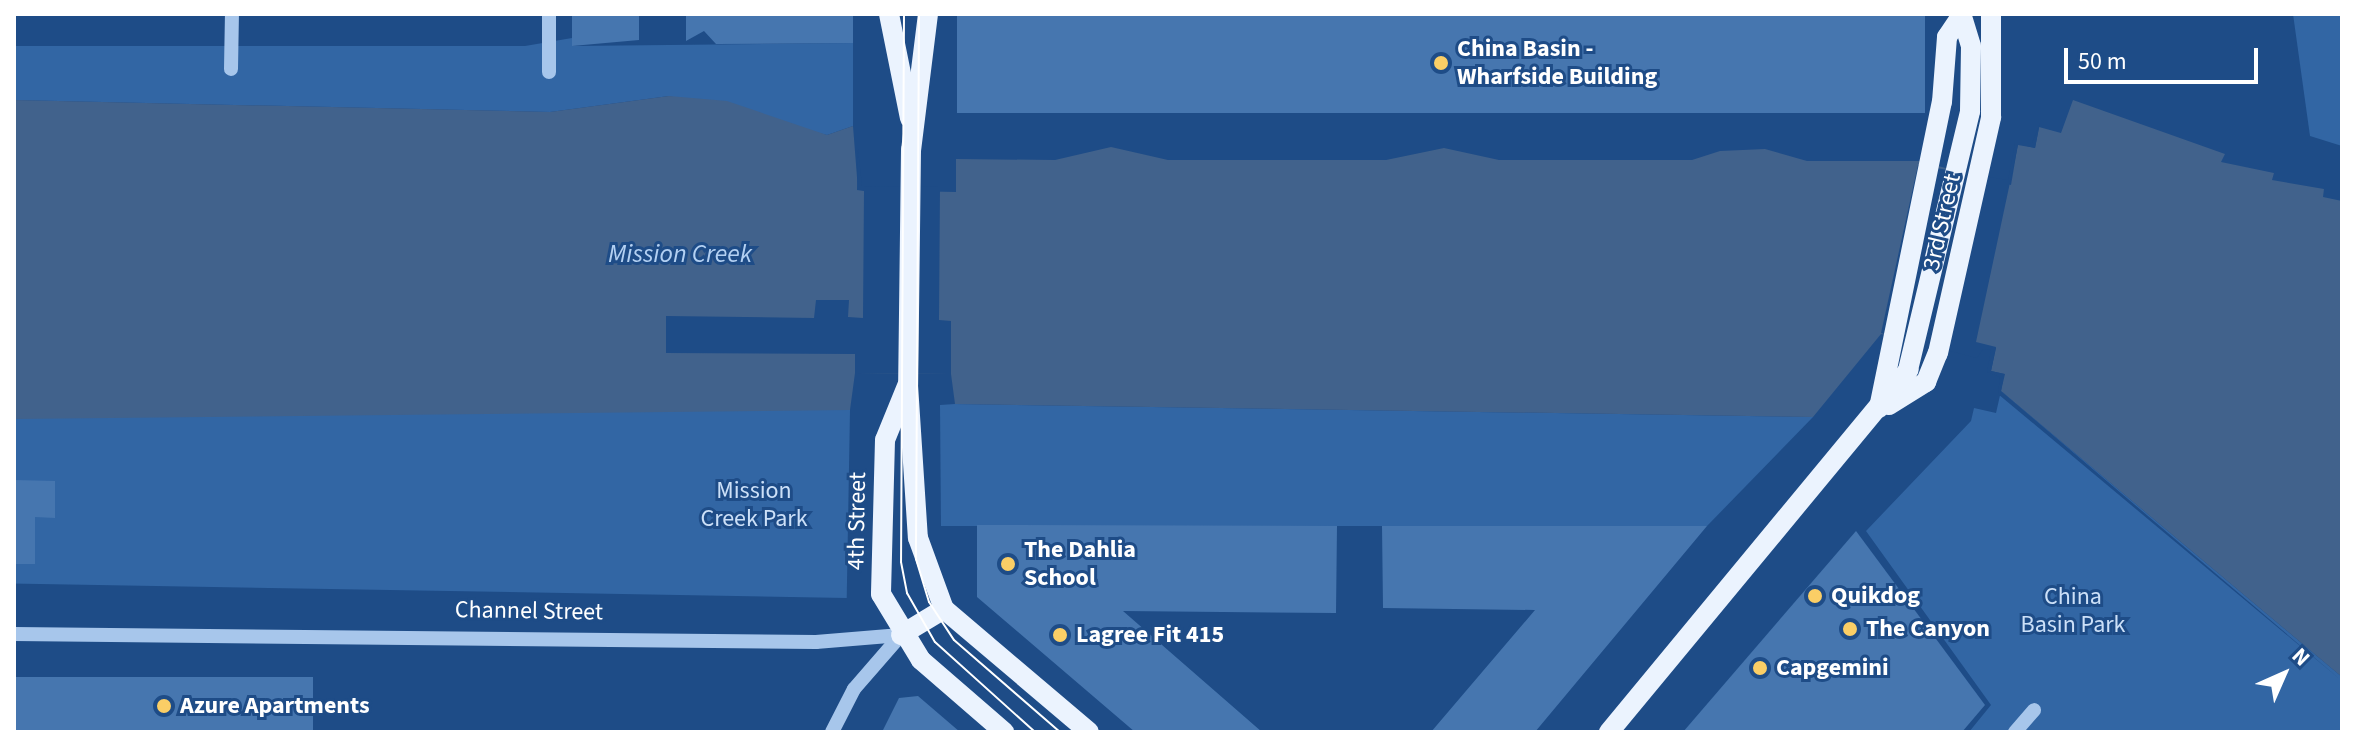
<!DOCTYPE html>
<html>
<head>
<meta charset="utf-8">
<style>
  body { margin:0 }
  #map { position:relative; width:2356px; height:746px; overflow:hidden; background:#1e4c87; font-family:"Source Sans 3",sans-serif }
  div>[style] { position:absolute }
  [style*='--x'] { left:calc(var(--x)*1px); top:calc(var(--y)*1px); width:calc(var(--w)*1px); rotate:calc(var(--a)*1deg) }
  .green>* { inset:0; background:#3266a4; transform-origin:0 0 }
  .water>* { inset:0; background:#41628c }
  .pier>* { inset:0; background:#1e4c87 }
  .building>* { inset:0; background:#4676af; transform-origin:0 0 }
  .minor>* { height:14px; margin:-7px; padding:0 7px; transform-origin:7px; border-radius:7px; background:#a7c6eb }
  .major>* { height:20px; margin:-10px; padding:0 10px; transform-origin:10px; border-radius:10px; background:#ebf3fe }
  .tram>* { height:2px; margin:-1px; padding:0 1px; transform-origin:1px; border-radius:1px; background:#fff }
  .dots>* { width:22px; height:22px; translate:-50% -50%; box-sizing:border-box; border:4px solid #1e4c87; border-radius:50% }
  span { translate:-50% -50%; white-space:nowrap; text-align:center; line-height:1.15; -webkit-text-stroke:6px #1e4c87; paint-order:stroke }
  .poi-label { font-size:24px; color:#fff; font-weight:700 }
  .left { translate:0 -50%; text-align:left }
  .street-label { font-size:24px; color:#fff }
  .park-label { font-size:24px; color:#cce0f8 }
  .water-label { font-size:26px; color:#b3d0f2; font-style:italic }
  .frame { position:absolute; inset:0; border:16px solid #fff; pointer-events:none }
  .north { position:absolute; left:2244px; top:634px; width:80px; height:80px; -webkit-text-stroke:6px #1e4c87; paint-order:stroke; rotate:45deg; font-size:22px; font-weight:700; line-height:32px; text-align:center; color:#fff }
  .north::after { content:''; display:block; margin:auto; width:28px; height:36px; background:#fff; clip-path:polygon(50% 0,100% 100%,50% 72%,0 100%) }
  .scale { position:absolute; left:2064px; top:48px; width:194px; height:36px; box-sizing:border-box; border:4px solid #fff; border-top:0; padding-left:10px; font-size:24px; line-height:28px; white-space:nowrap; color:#fff; -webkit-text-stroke:6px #1e4c87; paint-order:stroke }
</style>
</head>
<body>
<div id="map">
  <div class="green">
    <i style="clip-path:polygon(2293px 14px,2342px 14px,2342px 146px,2310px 136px)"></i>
    <i style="clip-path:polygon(572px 38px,573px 46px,853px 43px,853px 126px,827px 135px,669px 96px,550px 112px,14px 100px,14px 46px,525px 46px)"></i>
    <i style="clip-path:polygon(2001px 391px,2342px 677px,2342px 732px,1969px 732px,1991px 705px,1866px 531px,1971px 421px,1974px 408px,1996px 413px)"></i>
    <i style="clip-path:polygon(940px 405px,955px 404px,1813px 417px,1707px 526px,941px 526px)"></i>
    <i style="left:850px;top:410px;width:188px;height:836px;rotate:91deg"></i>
  </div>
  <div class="water">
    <i style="clip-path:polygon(669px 96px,727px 101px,827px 135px,853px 126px,858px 190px,956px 192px,956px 159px,1055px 160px,1111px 147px,1168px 160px,1386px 160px,1444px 148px,1499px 160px,1692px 160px,1720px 151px,1765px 149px,1807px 161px,1919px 161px,2011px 185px,2018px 144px,2035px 148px,2039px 127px,2061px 133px,2073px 100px,2225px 154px,2221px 162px,2274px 173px,2272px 180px,2324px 189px,2323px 197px,2342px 201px,2342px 677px,2001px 391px,2004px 374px,1991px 371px,1996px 348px,1981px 344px,1978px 354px,1881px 334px,1813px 417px,955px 404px,951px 374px,855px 373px,850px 410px,14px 419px,14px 100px,550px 112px)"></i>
  </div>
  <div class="pier">
    <i style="clip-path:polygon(2040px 123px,2035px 148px,2018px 145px,1976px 342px,1996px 347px,1991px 371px,2005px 374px,2001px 391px,2342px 681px,1998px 394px,2000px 377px,1987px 372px,1991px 350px,1983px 349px,1977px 358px,1881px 333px,1918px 165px,2008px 180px,2015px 143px,2032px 143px)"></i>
    <i style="clip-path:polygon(858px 149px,862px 186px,940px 187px,939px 320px,951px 321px,951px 374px,855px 373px,855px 354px,666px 353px,666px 316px,814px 318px,816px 300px,849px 300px,848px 317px,863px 318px,864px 191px,857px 190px)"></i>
  </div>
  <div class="building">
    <i style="clip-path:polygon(572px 14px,639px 14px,639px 40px,572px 46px)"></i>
    <i style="clip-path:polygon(686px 14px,853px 14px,853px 43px,716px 44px,704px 31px,686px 41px)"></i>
    <i style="left:957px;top:14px;width:968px;height:99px"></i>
    <i style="clip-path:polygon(14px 480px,55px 481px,55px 518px,35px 517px,35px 564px,14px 564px)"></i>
    <i style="clip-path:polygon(977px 525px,1337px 526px,1336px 613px,1123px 611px,1262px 732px,1135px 732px,977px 597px)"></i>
    <i style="clip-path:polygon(1382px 526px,1707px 526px,1535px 732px,1431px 732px,1535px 610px,1383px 608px)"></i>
    <i style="clip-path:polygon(1856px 531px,1985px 705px,1962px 732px,1683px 732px)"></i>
    <i style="left:14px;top:677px;width:299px;height:55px"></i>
    <i style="clip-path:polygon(918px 696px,960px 732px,882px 732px,899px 698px)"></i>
  </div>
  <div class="minor">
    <i style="--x:549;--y:14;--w:58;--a:90"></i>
    <i style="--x:231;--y:69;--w:55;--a:-89"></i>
    <i style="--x:14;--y:634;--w:802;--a:0.57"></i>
    <i style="--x:816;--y:642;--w:85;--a:-4.7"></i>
    <i style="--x:832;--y:732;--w:48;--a:-62.9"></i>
    <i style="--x:854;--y:689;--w:72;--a:-49"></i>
    <i style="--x:2015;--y:732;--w:29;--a:-49"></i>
  </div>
  <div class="major">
    <i style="--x:889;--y:14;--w:106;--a:78.6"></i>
    <i style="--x:928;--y:14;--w:137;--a:97.1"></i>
    <i style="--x:911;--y:150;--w:235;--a:90.7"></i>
    <i style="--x:908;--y:385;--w:153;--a:86.3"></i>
    <i style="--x:918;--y:538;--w:76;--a:69.9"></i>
    <i style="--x:944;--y:609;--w:190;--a:40.3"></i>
    <i style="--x:907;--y:386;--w:58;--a:112.2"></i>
    <i style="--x:885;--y:440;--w:154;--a:91.5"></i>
    <i style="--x:881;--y:594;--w:77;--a:58.8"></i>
    <i style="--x:921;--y:660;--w:110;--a:40.9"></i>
    <i style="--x:1889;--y:405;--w:44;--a:-31.9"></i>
    <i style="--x:1926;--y:382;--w:31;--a:-68"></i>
    <i style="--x:1938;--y:353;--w:242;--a:-77.3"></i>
    <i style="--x:1991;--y:117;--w:103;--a:-90"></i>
    <i style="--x:1879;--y:408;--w:312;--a:-78.4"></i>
    <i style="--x:1942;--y:102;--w:65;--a:-85.6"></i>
    <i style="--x:1947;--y:37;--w:25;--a:-56"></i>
    <i style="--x:901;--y:635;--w:50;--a:-31.2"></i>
    <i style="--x:1609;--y:732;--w:470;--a:-50.4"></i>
    <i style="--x:1908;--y:370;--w:266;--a:-76.5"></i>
    <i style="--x:1970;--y:111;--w:65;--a:-89.1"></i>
    <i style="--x:1971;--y:46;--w:34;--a:-107"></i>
  </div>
  <div class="tram">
    <i style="--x:904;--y:14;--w:548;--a:90.31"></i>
    <i style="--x:901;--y:562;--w:32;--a:79"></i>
    <i style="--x:907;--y:593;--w:56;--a:60.3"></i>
    <i style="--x:935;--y:642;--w:135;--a:42"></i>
    <i style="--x:919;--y:14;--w:545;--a:90.32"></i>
    <i style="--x:916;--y:559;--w:45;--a:73.2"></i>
    <i style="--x:929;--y:602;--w:45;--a:56.7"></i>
    <i style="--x:954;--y:640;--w:140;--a:41"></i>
  </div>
  <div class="dots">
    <i style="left:1441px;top:63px;background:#face66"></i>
    <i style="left:1008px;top:564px;background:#face66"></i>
    <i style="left:1815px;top:596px;background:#face66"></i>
    <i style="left:1850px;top:629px;background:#face66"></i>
    <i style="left:1060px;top:635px;background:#face66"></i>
    <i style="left:1760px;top:668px;background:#face66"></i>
    <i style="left:164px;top:706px;background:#face66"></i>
  </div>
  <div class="poi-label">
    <span class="left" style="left:1457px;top:63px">China Basin -<br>Wharfside Building</span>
    <span class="left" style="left:1024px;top:564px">The Dahlia<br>School</span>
    <span class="left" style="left:1831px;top:596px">Quikdog</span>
    <span class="left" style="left:1866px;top:629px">The Canyon</span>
    <span class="left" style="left:1076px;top:635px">Lagree Fit 415</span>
    <span class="left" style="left:1776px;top:668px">Capgemini</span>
    <span class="left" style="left:180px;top:706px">Azure Apartments</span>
  </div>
  <div class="street-label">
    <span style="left:1942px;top:222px;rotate:-77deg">3rd Street</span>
    <span style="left:857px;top:521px;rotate:-89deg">4th Street</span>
    <span style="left:529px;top:611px;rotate:1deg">Channel Street</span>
  </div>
  <div class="park-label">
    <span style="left:754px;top:505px">Mission<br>Creek Park</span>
    <span style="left:2073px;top:611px">China<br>Basin Park</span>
  </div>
  <div class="water-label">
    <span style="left:680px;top:254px">Mission Creek</span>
  </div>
  <div class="frame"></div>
  <div class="north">N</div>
  <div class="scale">50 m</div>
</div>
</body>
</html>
